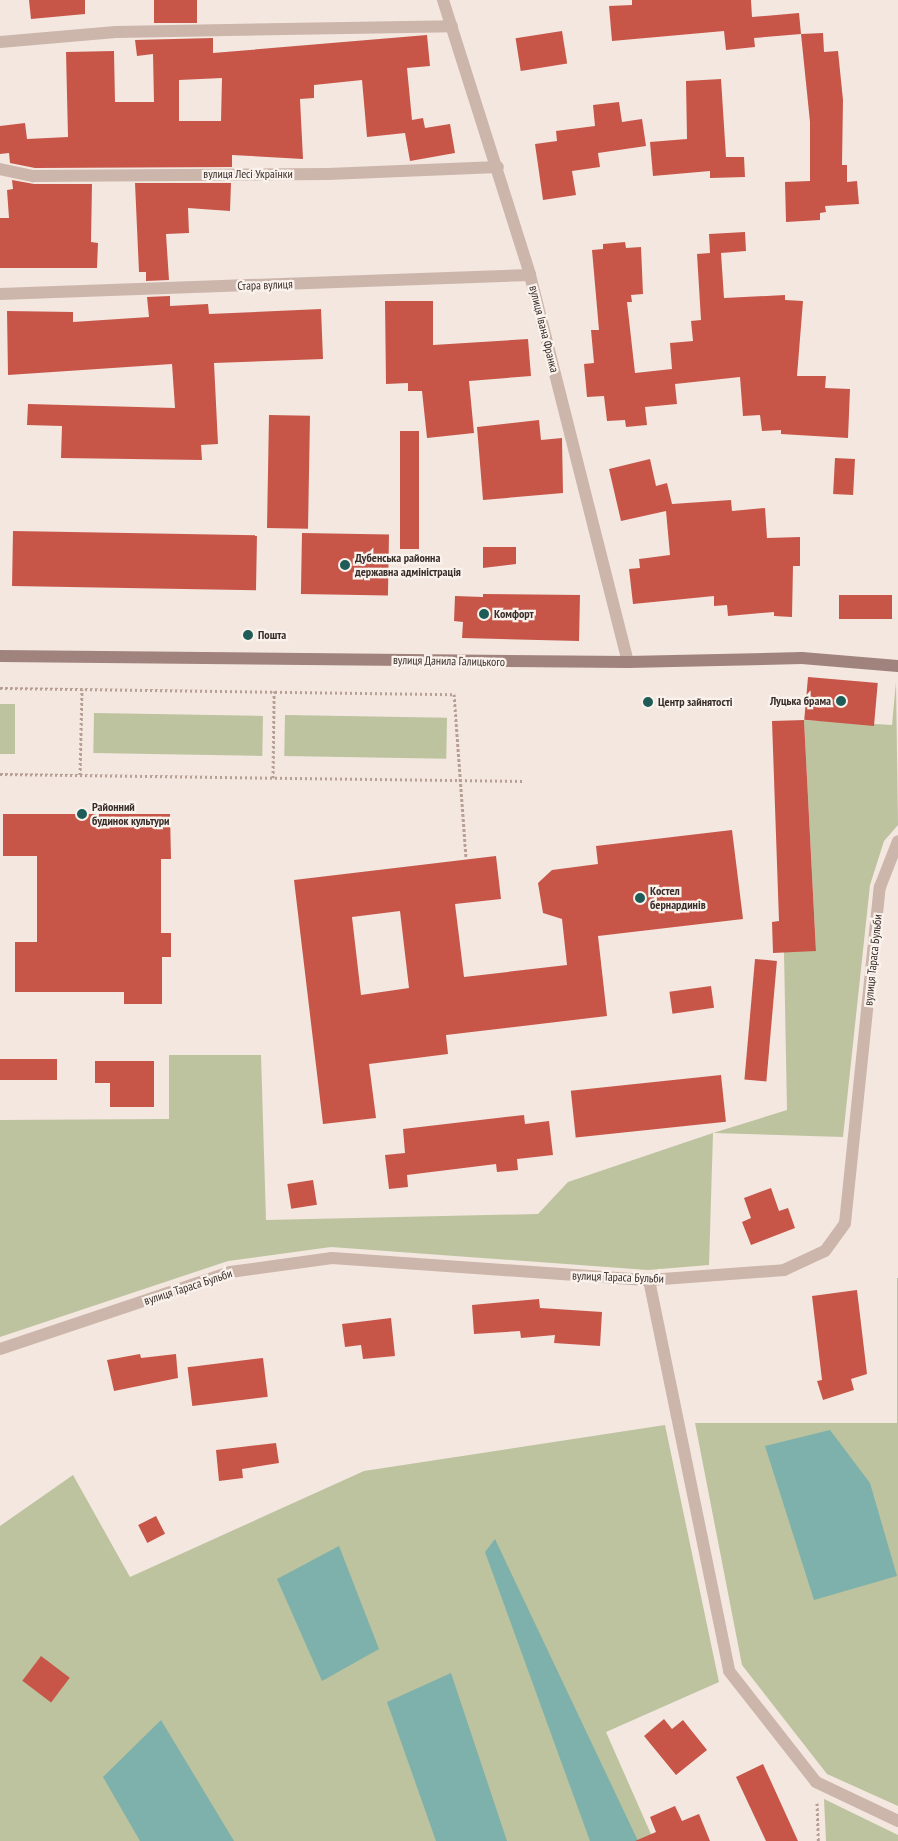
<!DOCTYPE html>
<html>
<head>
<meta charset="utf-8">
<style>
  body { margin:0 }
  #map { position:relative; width:898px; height:1841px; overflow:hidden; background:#f3e7df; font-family:"PT Sans Narrow",sans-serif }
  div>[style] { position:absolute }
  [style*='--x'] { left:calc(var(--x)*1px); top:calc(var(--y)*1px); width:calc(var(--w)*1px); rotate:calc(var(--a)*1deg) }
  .green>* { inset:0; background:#bcc39e; transform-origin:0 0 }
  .water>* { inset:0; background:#7eb1ab }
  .building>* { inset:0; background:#c75649; transform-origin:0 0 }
  .path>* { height:3px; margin-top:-1.5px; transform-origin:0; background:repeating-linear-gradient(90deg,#b89f95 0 2.5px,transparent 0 5px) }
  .lane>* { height:12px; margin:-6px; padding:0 6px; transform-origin:6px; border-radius:6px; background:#ccb5aa }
  .street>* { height:12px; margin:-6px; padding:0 6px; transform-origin:6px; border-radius:6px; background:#ccb5aa }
  .secondary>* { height:12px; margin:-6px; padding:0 6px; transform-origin:6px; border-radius:6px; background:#a0837c }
  .dots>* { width:14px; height:14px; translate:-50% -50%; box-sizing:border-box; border:2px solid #faf2ec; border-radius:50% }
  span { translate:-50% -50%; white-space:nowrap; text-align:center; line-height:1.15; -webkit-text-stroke:4.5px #faf2ec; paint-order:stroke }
  .street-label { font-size:12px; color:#392d2a }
  .poi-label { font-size:12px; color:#392d2a; font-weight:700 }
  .left { translate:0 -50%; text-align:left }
  .right { translate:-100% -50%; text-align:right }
</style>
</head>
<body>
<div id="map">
  <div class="green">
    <i style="clip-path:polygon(896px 682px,898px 825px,884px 841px,870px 885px,843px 1137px,713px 1133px,709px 1265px,648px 1270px,331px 1247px,228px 1261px,0 1337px,0 1120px,169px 1119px,169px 1055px,261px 1055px,266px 1220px,538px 1214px,568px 1182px,713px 1133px,787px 1110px,784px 952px,816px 950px,804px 720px,892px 725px)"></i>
    <i style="left:0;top:704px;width:15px;height:50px"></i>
    <i style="left:94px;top:713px;width:169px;height:40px;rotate:1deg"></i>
    <i style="left:285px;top:715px;width:162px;height:41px;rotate:1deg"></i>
    <i style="clip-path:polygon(897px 1278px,898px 1278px,898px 1806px,827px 1774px,742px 1665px,695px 1423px,897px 1423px)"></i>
    <i style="clip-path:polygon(665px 1425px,719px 1682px,606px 1732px,654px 1841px,0 1841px,0 1526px,73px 1475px,130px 1577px,364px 1471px)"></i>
    <i style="clip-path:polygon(824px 1799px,898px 1835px,898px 1841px,826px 1841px)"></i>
  </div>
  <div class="water">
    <i style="clip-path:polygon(830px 1430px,870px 1483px,897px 1576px,814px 1600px,765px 1446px)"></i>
    <i style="clip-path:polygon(495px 1539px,638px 1841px,590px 1841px,485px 1552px)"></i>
    <i style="clip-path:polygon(339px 1546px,379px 1649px,322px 1681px,277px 1579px)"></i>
    <i style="clip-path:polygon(451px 1673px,507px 1841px,436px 1841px,387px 1702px)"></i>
    <i style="clip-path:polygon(161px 1720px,234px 1841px,140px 1841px,103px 1777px)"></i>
  </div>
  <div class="building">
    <i style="clip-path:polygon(29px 0,85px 0,85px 14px,31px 19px)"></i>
    <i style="left:154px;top:0;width:43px;height:23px"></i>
    <i style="clip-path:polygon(632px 0,751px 0,752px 17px,799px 13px,801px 34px,754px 38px,755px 47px,726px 50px,724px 31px,612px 41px,609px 6px,632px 5px)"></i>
    <i style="left:562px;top:31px;width:33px;height:47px;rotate:81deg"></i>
    <i style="clip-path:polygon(823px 33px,824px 52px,838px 51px,843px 100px,842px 165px,847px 165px,847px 182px,857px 181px,859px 204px,825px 206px,826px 212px,820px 213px,820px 220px,786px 222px,785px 182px,810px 181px,810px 122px,801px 34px)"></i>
    <i style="clip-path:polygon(evenodd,427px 35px,430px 66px,407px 68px,412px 120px,423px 118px,425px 128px,450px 124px,455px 153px,410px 161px,405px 133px,367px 137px,362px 80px,314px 85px,314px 98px,300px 99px,303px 159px,232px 155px,232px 167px,35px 168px,10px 163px,9px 153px,0 154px,0 126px,25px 123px,27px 139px,68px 137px,66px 52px,114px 51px,115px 102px,154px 102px,153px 54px,137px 56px,135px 40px,213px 38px,213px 53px,427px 35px,222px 78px,221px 121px,179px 121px,179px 80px,222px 78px)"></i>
    <i style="clip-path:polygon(721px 79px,726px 157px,744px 157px,745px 177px,710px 178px,710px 171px,653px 176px,650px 142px,687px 139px,686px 81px)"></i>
    <i style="clip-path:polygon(619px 102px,622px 122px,642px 119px,646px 146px,598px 153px,600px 167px,572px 171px,576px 195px,543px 200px,535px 144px,557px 141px,556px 131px,595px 126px,593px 105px)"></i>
    <i style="clip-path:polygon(12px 180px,34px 184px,92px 184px,91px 242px,98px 243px,97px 268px,0 268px,0 218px,9px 218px,7px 190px,13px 189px)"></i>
    <i style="clip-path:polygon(135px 183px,231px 183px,230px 211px,188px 208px,189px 233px,166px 234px,169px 280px,146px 281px,146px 272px,139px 272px)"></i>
    <i style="clip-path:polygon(745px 232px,746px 251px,721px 253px,724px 298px,785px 295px,785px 300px,803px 301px,797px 376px,826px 376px,825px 388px,850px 389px,848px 438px,781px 434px,781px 430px,762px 431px,760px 415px,743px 416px,740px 377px,675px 384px,677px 404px,645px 407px,647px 425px,626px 427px,625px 420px,607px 421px,604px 396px,587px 397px,584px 364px,594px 363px,591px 330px,599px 330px,592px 250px,603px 249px,603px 244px,625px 242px,626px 248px,641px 247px,643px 294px,631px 295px,632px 302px,627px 302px,635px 373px,672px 369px,670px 343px,693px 341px,691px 321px,701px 320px,697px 254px,710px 253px,709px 234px)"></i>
    <i style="clip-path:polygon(170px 296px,170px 306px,208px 304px,209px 314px,321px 309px,323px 359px,214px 363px,218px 444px,201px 445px,202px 460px,61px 458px,62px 426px,27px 425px,28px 404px,175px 408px,172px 364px,8px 375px,7px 311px,73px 312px,73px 322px,149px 317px,147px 297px)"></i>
    <i style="clip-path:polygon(385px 301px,433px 301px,433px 345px,528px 339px,531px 376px,469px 381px,474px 433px,427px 438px,422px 391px,408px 391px,408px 383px,386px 384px)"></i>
    <i style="left:269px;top:415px;width:41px;height:113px;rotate:1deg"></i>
    <i style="clip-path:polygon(539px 420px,541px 440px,562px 438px,563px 493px,483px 500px,477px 427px)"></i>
    <i style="left:419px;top:431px;width:118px;height:19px;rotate:90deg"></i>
    <i style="left:835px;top:458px;width:20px;height:36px;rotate:3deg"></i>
    <i style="clip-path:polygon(650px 459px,656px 486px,667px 483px,672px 504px,731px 500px,732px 511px,765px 508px,767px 538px,800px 537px,800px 566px,793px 566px,792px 617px,774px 616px,774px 612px,728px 616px,727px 605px,714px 606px,714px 596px,633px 604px,629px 569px,640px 568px,639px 559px,670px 555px,666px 511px,621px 521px,609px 469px)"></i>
    <i style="left:13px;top:531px;width:244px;height:55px;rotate:1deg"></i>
    <i style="left:302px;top:533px;width:87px;height:61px;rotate:1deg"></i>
    <i style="clip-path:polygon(483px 547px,516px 547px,516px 564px,483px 568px)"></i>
    <i style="clip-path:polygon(483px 594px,580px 595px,579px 641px,462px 638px,463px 622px,454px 621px,455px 596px,483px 597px)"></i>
    <i style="left:839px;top:595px;width:53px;height:24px"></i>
    <i style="left:808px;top:677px;width:70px;height:43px;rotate:5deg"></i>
    <i style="clip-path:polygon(804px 720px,816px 951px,773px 953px,772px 922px,779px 921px,772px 721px)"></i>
    <i style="clip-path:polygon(3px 814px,170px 814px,171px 859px,161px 859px,161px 933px,171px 933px,171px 957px,162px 957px,162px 1004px,124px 1004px,124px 992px,15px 992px,15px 942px,37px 942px,37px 856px,3px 856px)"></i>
    <i style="clip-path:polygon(evenodd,732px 830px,743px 919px,598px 936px,607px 1016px,446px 1035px,448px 1054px,369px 1064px,376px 1118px,323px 1124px,294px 880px,496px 856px,501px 899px,455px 904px,464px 977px,567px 965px,562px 919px,543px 913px,538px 883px,552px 870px,598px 864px,596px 846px,732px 830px,400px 911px,409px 988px,361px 995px,352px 917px,400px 911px)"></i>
    <i style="left:755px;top:959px;width:22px;height:121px;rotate:5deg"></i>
    <i style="left:711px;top:986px;width:22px;height:42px;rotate:82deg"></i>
    <i style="left:57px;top:1059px;width:21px;height:57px;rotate:90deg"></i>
    <i style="clip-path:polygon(95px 1061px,154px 1061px,154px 1107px,110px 1107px,110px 1083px,95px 1083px)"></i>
    <i style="left:721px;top:1075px;width:47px;height:151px;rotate:84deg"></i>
    <i style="clip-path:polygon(524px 1115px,525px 1124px,549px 1121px,553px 1155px,517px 1159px,518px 1170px,497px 1172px,496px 1164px,407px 1175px,408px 1187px,389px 1189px,385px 1155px,405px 1153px,403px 1129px)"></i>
    <i style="left:313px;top:1180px;width:25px;height:26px;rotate:81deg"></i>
    <i style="clip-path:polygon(771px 1188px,779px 1211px,788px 1208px,795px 1228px,751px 1245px,742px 1222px,751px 1218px,744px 1198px)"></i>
    <i style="clip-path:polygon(857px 1290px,867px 1374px,851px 1379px,854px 1390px,823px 1400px,817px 1381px,822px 1380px,812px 1296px)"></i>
    <i style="clip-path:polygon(539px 1299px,540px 1308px,602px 1312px,600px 1346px,554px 1343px,555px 1335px,521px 1338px,520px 1331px,474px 1334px,472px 1305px)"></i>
    <i style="clip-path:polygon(391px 1318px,395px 1356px,363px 1359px,361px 1345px,345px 1347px,342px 1324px)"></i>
    <i style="clip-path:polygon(140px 1354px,141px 1358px,176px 1354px,178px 1378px,114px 1391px,107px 1360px)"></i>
    <i style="left:263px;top:1358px;width:39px;height:76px;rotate:83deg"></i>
    <i style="clip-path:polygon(276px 1443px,279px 1463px,242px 1469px,243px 1478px,219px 1481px,216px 1450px)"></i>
    <i style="left:156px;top:1516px;width:20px;height:20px;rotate:63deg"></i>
    <i style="left:41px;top:1656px;width:36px;height:31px;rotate:37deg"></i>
    <i style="clip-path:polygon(664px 1719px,672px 1729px,683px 1720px,707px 1750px,676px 1775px,644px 1736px)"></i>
    <i style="clip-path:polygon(763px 1764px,798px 1841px,766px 1841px,736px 1777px)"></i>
    <i style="clip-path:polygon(675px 1806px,682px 1821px,699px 1814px,710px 1841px,635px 1841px,656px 1832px,650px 1817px)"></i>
  </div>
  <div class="path">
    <i style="--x:0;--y:688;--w:454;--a:0.8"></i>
    <i style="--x:454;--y:694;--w:163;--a:85.8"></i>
    <i style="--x:0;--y:774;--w:523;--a:0.77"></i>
    <i style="--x:80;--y:775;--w:86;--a:-88.7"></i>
    <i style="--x:273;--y:778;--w:87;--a:-89.3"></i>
    <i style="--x:817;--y:1803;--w:38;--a:88"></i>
  </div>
  <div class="lane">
    <i style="--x:649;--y:1280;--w:399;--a:78.4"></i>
    <i style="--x:729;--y:1671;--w:141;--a:51.9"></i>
    <i style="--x:816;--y:1782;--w:91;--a:25.4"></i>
  </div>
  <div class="street">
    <i style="--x:443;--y:0;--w:288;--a:72.4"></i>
    <i style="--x:530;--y:275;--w:399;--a:75.8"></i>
    <i style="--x:0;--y:42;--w:116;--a:-4.9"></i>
    <i style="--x:116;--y:32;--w:336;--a:-1"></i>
    <i style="--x:0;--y:169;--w:35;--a:12"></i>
    <i style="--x:34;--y:176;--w:294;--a:-0.4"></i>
    <i style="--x:328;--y:174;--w:170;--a:-2.4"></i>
    <i style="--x:0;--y:294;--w:530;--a:-2.05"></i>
    <i style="--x:0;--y:1349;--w:243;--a:-18.5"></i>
    <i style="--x:230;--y:1272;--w:103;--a:-7.8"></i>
    <i style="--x:332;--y:1258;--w:318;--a:4"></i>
    <i style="--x:649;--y:1280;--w:135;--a:-4.2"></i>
    <i style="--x:784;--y:1270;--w:45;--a:-24.9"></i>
    <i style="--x:825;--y:1251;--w:34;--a:-54"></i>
    <i style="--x:845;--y:1223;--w:338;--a:-84.1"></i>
    <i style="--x:880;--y:887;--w:49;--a:-68.6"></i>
  </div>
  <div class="secondary">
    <i style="--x:0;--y:656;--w:628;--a:0.55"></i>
    <i style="--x:628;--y:662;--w:174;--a:-1.3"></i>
    <i style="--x:802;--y:658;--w:96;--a:4.8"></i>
  </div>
  <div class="dots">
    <i style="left:345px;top:565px;background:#1f5c57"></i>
    <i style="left:484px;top:614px;background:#1f5c57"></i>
    <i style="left:248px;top:635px;background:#1f5c57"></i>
    <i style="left:841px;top:701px;background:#1f5c57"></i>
    <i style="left:648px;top:702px;background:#1f5c57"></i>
    <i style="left:82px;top:814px;background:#1f5c57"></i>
    <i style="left:640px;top:898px;background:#1f5c57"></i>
  </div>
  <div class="street-label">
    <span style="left:248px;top:174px">вулиця Лесі Українки</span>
    <span style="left:265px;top:285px;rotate:-2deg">Стара вулиця</span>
    <span style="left:544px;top:329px;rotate:76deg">вулиця Івана Франка</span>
    <span style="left:449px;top:661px;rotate:1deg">вулиця Данила Галицького</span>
    <span style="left:873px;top:960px;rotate:-84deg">вулиця Тараса Бульби</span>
    <span style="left:618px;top:1277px;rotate:2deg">вулиця Тараса Бульби</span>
    <span style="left:188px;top:1287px;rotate:-18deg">вулиця Тараса Бульби</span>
  </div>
  <div class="poi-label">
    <span class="left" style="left:355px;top:565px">Дубенська районна<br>державна адміністрація</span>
    <span class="left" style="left:494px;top:614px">Комфорт</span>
    <span class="left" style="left:258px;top:635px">Пошта</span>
    <span class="right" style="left:831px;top:701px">Луцька брама</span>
    <span class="left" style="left:658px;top:702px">Центр зайнятості</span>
    <span class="left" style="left:92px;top:814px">Районний<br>будинок культури</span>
    <span class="left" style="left:650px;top:898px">Костел<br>бернардинів</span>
  </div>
</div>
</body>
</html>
